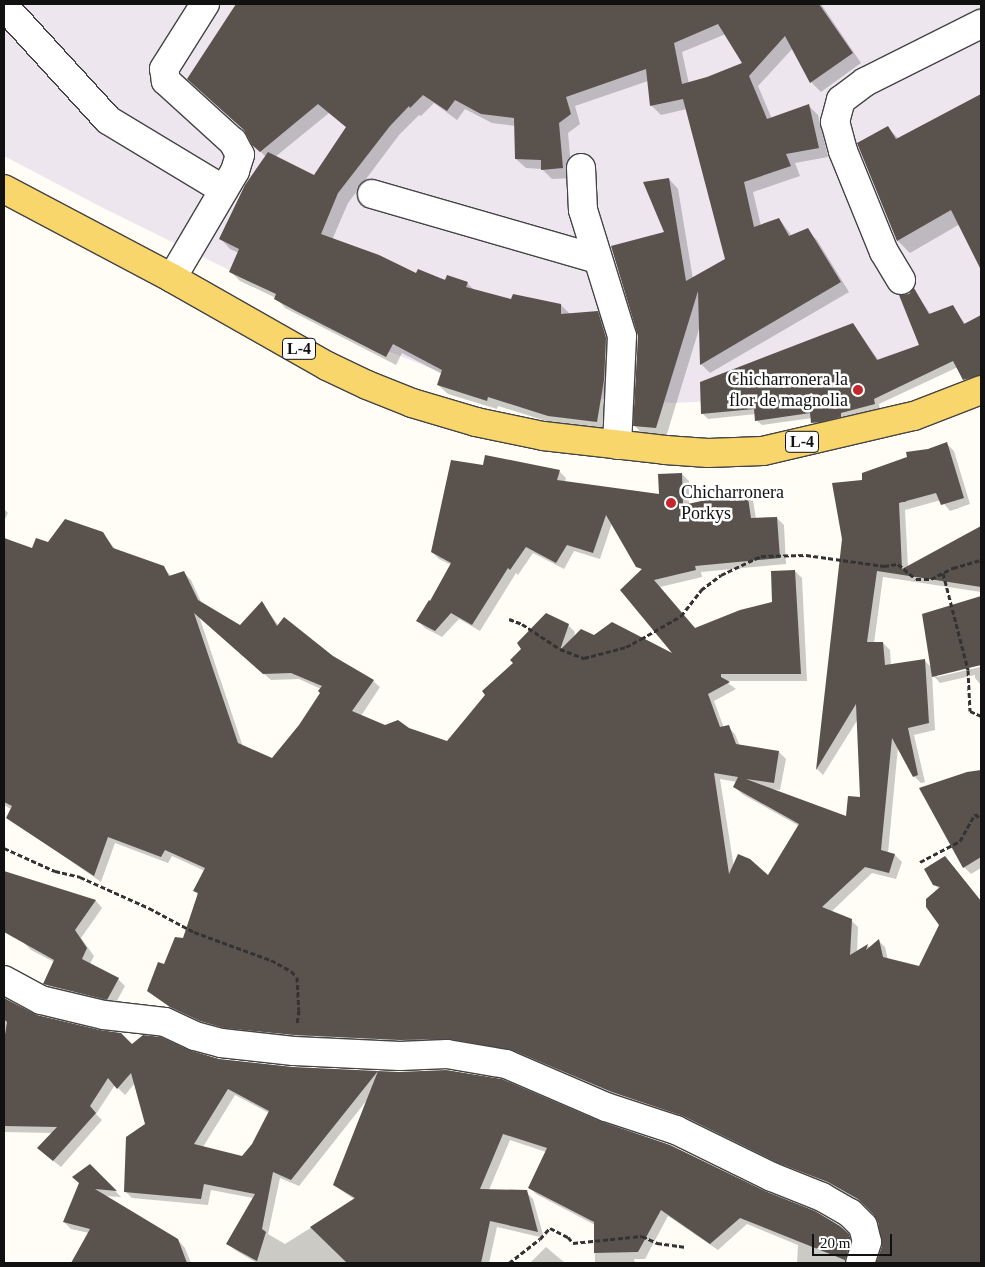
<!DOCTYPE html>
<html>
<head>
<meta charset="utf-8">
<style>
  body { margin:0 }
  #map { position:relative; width:985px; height:1267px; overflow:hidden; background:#fffdf5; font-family:"Times New Roman",serif }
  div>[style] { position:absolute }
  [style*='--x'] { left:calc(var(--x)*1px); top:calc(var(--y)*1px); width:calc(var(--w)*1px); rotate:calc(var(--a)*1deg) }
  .industrial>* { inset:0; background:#eee6ef }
  .shadow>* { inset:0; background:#0003 }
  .building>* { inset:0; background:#5a524d }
  .path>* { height:3px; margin-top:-1.5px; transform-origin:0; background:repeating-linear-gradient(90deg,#333 0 5px,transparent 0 7.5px) }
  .roads { filter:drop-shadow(1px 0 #444) drop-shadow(-1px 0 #444) drop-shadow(0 1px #444) drop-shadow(0 -1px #444) }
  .minor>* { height:28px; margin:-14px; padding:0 14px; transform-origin:14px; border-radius:14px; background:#fff }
  .major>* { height:28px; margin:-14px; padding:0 14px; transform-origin:14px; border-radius:14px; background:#f9d66b }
  .dots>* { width:14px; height:14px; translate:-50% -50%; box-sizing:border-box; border:2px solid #fff; border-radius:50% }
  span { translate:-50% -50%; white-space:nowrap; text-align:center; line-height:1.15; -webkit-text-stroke:5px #fff; paint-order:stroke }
  .shield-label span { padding:1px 4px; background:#fff; border:1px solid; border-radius:4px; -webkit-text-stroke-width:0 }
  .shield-label { font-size:16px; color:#111; font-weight:700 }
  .poi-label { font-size:18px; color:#111 }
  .right { translate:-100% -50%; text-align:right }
  .left { translate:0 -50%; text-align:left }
  .frame { position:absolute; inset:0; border:5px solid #111; pointer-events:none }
  .scale { position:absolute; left:812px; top:1234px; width:80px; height:22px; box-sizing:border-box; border:2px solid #111; border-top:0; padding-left:6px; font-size:15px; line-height:18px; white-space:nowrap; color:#111; -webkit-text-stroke:4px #fff; paint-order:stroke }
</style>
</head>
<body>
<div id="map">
  <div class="industrial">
    <i style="clip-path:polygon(4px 4px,981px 4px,981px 345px,880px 383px,813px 396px,674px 403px,535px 395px,465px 382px,378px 347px,276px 293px,103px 208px,4px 156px)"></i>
  </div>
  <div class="shadow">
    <i style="clip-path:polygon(evenodd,237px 4px,821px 4px,861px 63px,821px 92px,812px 83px,793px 48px,758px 86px,772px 119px,809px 106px,818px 115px,828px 157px,795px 163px,800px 176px,753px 192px,761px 226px,779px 219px,792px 236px,807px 230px,817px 240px,849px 292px,710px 373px,701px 364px,700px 326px,666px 437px,644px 436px,635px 426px,666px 233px,669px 179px,678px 189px,693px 279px,727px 260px,687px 109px,661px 115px,651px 105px,648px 81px,575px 106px,580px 124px,568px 133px,572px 178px,552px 179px,542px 169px,526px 168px,516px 159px,515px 126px,492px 123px,465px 109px,457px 120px,434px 103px,421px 116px,419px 115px,399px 135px,348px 203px,332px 240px,417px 275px,467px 283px,475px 291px,512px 300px,561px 305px,571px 315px,598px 313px,607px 322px,615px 348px,606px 431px,559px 425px,498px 406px,497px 409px,448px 394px,438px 385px,442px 374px,402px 353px,396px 365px,285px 308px,276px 298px,240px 281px,230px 271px,239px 253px,230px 249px,221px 239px,266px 157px,253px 144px,246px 132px,188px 79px,237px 4px,726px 34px,743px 64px,689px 84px,682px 52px,726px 34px,237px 4px,329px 113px,347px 128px,314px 177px,275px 157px,329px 113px)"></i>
    <i style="clip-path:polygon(981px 95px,981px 267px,960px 224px,910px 253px,898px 241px,859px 143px,887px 127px,899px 139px)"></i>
    <i style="clip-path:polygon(914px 290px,931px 315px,953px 307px,966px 325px,981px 317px,981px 381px,969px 385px,958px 367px,879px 404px,880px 410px,818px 427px,812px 418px,762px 425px,756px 420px,756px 414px,708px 419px,702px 413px,853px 324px,879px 361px,920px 345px,909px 295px)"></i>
    <i style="clip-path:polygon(evenodd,947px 444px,954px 451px,970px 504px,950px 511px,941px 500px,905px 510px,908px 568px,980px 528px,981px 592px,883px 577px,874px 643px,883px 643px,890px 650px,891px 666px,924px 660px,932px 668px,924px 615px,981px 597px,981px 685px,975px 678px,975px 675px,940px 683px,932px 674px,935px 730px,914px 735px,925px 782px,921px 783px,914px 776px,898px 747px,888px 853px,895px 855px,902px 862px,896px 879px,872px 873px,831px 912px,851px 920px,858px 927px,857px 953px,868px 946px,870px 948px,879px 941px,885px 947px,888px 960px,919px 967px,941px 925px,939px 889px,934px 884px,952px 865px,981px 901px,981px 1263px,878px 1263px,883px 1247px,879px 1221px,865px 1205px,836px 1189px,517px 1055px,303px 1042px,208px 1028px,178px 1014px,149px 990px,184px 940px,198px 895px,195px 891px,205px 871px,172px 856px,168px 863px,115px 843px,101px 882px,7px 817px,11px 809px,4px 805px,4px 537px,12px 542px,33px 549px,102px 533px,116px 550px,163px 567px,171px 576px,184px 573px,191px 580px,202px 604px,241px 627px,262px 603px,279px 626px,373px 681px,380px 687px,361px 716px,385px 726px,408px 729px,448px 742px,568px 625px,575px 632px,573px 640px,594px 636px,677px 657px,642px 571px,612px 523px,600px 559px,574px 551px,564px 569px,533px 553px,518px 575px,516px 573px,480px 631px,459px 619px,442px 637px,425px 628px,418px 621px,431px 603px,451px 565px,439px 559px,432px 552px,484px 466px,559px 471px,566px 478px,565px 482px,660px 495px,682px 474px,689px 481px,689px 505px,746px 493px,753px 500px,756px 519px,777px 518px,784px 525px,786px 564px,701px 572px,702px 577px,660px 587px,695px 629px,774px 603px,795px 571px,802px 578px,807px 681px,725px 681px,736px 689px,714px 701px,724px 728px,728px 727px,735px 734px,740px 746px,779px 752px,786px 759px,780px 790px,771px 789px,847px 818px,861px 799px,858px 719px,823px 775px,817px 769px,844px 539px,864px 481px,928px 450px,947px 444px,199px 616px,271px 680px,299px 679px,321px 689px,322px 694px,300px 726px,272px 760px,243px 747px,199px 616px,947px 444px,979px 664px,980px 667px,937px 677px,937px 674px,979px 664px,947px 444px,720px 779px,737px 782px,735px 787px,742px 794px,799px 826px,768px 877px,734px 868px,720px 779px)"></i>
    <i style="clip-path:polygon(4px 509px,8px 513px,4px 521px)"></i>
    <i style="clip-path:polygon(981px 771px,981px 868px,971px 874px,964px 867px,921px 789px,967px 773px)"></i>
    <i style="clip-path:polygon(4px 872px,96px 901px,102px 908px,81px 938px,94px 956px,90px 964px,118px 979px,125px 986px,114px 1006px,52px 990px,45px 983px,54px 962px,31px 950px,24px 943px,28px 933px,4px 919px)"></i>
    <i style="clip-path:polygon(evenodd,4px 998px,37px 1016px,132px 1045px,188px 1051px,219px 1060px,293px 1068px,399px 1073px,840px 1227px,855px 1242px,854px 1263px,797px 1263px,798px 1245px,747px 1224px,718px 1250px,668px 1216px,645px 1259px,634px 1259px,635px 1263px,595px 1263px,595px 1225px,536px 1194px,529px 1187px,546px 1152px,510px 1140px,489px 1190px,526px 1192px,533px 1199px,544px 1238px,497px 1227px,489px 1263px,406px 1263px,398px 1257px,395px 1263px,257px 1263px,235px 1250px,228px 1243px,253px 1198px,211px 1190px,208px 1205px,132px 1198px,125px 1191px,146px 1124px,135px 1083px,125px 1095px,115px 1085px,96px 1114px,102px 1120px,61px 1167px,46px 1155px,53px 1133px,4px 1132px,4px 998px,235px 1095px,269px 1113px,253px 1144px,243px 1157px,203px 1147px,235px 1095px,4px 998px,367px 1100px,334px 1185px,355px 1200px,285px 1244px,268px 1234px,280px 1178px,299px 1186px,367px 1100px)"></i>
    <i style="clip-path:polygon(90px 1165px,121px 1197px,103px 1196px,178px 1240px,185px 1248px,191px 1263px,72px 1263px,89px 1233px,71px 1229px,64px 1222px)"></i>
    <i style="clip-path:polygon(546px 1247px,565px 1263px,530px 1263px)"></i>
  </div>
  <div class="building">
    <i style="clip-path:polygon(evenodd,236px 4px,819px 4px,853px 53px,810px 83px,785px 36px,749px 76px,767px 119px,809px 104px,819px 148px,786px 154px,791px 166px,744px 182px,754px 227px,779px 218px,789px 236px,808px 228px,841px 282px,700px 365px,698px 291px,656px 428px,633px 426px,638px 336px,611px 246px,664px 232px,643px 182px,669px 178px,686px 281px,725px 259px,683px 99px,650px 106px,646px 69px,566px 97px,571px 114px,559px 123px,563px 168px,541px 170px,541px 160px,515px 159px,514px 118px,481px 114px,455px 100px,447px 111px,423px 95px,410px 108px,409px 106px,390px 126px,338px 193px,321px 234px,379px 255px,416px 273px,418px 269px,445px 280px,447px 275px,468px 282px,466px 287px,511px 299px,513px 294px,561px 304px,561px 314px,598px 311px,606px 338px,604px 380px,597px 422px,548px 416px,488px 397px,487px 401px,437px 385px,442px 370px,393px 344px,386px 357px,296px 311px,274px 299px,276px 294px,229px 272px,239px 249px,219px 239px,245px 185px,268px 152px,314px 175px,346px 127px,318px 104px,260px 152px,252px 145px,244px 130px,187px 79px,236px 4px,718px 24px,742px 63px,707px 77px,682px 84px,674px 43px,718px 24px)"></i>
    <i style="clip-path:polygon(981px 94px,981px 270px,951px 210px,897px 241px,857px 143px,888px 126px,896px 139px)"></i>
    <i style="clip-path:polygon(914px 288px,929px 314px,953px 305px,964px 324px,981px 315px,981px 375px,963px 380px,953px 361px,874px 399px,875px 404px,841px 413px,841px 417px,821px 422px,811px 423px,810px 413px,755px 421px,754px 409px,701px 414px,700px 382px,853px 323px,877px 360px,919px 345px,899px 295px,909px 294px)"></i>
    <i style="clip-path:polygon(evenodd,947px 442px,964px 498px,941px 505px,936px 493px,899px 503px,902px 569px,981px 526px,981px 587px,877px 571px,867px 642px,883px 642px,885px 665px,925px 659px,929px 723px,908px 728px,918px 775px,913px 777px,892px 738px,881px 850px,895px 854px,889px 873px,865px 867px,822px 907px,852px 919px,850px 955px,868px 944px,866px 950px,879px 939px,883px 957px,919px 966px,939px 925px,926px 907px,926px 899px,940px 887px,933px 885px,924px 869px,945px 856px,981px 901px,981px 1263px,876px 1263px,882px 1246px,878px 1222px,874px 1215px,858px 1199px,828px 1182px,778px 1163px,683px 1116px,612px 1092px,512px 1050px,449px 1039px,400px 1040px,295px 1035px,224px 1028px,200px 1021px,170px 1007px,147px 991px,158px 962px,164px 964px,175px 937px,183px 938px,198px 893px,193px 891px,205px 868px,165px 850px,161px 857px,108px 837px,94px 876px,6px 818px,12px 806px,4px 802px,4px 538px,32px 548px,36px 538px,48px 542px,65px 519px,103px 532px,113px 548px,164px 566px,169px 576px,184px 571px,198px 600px,240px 625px,262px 601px,277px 626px,284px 617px,333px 656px,374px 680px,352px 711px,385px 725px,398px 720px,409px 728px,447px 741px,485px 695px,482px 691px,513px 663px,510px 660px,521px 649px,517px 643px,546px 613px,569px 624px,560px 650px,581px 629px,594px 635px,612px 622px,672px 653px,620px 590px,642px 569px,636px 567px,606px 515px,593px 553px,567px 545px,556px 563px,526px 547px,510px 570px,508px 568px,472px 625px,451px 613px,435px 631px,416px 621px,429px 600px,430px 601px,451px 563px,431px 552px,451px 460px,483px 465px,485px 455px,560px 470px,557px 480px,659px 494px,658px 474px,682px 473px,683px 505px,747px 491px,751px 518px,777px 517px,780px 558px,695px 566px,696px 570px,654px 580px,695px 628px,740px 610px,772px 602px,771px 571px,795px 570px,801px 674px,721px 674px,721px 677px,730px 682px,708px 694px,720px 727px,729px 725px,736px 744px,779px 751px,774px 783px,746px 779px,846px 816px,848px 796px,860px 797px,856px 704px,816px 770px,842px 539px,832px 483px,862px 480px,862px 473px,907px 457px,906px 452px,928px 449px,947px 442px,194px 613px,263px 674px,291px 673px,322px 686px,318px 691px,320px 693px,299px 725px,272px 758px,238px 743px,194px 613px,947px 442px,714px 773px,738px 777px,733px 787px,799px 824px,768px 875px,750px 859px,738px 854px,729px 874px,714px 773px)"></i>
    <i style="clip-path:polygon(981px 596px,981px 665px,932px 677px,922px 614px)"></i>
    <i style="clip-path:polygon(981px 770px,981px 857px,963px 868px,919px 788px,967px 772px)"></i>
    <i style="clip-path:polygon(4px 871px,96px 900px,75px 930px,87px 948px,82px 959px,119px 978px,107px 1000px,43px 984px,54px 960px,4px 932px)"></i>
    <i style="clip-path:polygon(evenodd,4px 998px,37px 1015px,100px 1030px,121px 1033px,132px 1044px,143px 1035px,161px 1037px,189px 1050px,219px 1059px,293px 1067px,399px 1072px,446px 1070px,502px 1079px,600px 1121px,670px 1145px,765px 1191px,815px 1211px,840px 1226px,849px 1234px,851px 1241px,845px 1260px,740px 1218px,710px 1244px,661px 1210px,638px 1252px,594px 1253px,594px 1222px,528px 1188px,547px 1148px,503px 1134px,480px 1189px,527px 1190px,538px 1232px,490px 1221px,481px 1263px,347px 1263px,310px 1227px,355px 1198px,333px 1185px,378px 1071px,291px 1180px,273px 1172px,262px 1229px,266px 1232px,257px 1261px,226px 1244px,255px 1194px,204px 1184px,201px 1199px,124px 1192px,126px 1137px,145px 1124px,131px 1073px,117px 1089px,108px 1078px,90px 1106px,96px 1113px,53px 1161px,37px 1148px,57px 1127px,4px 1126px,4px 1041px,7px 1022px,4px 1019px,4px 998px,228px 1089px,269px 1111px,252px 1144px,242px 1156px,194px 1144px,228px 1089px)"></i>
    <i style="clip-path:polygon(90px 1164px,117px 1191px,95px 1189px,178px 1239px,187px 1263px,71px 1263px,90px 1229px,63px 1222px,79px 1183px,72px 1177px)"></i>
  </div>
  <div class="path">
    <i style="--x:943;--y:573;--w:100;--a:75.5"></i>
    <i style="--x:968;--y:670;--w:41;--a:87.2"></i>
    <i style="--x:970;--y:711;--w:12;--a:24"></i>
    <i style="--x:509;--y:619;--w:14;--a:21"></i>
    <i style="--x:522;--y:624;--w:45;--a:33.3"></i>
    <i style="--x:560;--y:649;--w:26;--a:21"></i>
    <i style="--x:584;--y:658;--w:43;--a:-14.7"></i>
    <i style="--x:626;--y:647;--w:17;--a:-28"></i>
    <i style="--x:641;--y:639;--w:46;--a:-29.9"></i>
    <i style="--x:681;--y:616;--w:33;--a:-52"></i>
    <i style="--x:701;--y:590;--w:25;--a:-37"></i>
    <i style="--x:721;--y:575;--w:44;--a:-25.4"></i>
    <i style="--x:761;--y:556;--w:45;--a:-1.3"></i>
    <i style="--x:806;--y:555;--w:79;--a:8"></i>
    <i style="--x:884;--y:566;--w:14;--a:-8"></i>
    <i style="--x:898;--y:564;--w:23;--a:40"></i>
    <i style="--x:916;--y:579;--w:15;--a:0"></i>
    <i style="--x:931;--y:579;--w:25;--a:-27"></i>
    <i style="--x:953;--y:568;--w:29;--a:-16"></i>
    <i style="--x:4;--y:848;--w:56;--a:24.3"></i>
    <i style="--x:55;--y:871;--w:26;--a:13"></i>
    <i style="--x:80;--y:877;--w:76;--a:24.2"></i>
    <i style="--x:149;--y:908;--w:51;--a:28.1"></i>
    <i style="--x:194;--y:932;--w:82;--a:20"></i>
    <i style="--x:271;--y:960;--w:23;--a:29"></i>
    <i style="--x:291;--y:971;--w:8;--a:45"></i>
    <i style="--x:297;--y:977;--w:33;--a:87"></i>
    <i style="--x:299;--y:1010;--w:14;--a:98"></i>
    <i style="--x:920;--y:862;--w:45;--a:-27.7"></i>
    <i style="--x:960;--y:841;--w:31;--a:-61"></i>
    <i style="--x:975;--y:814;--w:8;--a:40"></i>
    <i style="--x:509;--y:1263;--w:39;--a:-38"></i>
    <i style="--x:540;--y:1239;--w:15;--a:-48"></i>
    <i style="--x:550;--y:1228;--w:20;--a:27"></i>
    <i style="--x:568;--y:1237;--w:8;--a:50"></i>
    <i style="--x:573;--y:1243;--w:69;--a:-5.8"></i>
    <i style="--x:642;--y:1236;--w:17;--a:25"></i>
    <i style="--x:657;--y:1243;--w:29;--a:8"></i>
  </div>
  <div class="roads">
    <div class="minor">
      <i style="--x:4;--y:6;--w:154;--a:47.6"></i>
      <i style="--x:108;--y:120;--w:135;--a:31.1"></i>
      <i style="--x:581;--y:168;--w:42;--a:87.3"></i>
      <i style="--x:583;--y:210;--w:132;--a:72.8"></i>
      <i style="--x:622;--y:336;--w:109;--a:92.6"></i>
      <i style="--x:372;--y:194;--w:234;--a:16.1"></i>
      <i style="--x:172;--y:278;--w:124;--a:-59.5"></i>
      <i style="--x:235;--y:171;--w:17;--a:-73"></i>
      <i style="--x:240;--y:155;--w:15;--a:-118"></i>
      <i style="--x:233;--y:142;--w:91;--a:-137.7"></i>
      <i style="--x:166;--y:81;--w:12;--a:-99"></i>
      <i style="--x:164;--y:69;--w:77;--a:-57.8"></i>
      <i style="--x:901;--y:280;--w:33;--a:-121"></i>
      <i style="--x:884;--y:252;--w:109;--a:-112.1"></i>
      <i style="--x:843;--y:151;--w:30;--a:-105"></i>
      <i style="--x:835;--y:122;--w:23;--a:-75"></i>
      <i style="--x:841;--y:100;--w:30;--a:-37"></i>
      <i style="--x:865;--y:82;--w:130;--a:-26.6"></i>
      <i style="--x:4;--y:980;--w:42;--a:28.4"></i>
      <i style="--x:41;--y:1000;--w:65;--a:13.4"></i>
      <i style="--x:104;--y:1015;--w:61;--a:6.5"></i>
      <i style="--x:165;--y:1022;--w:33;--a:25"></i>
      <i style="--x:195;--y:1036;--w:27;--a:15"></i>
      <i style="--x:221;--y:1043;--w:73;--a:6.3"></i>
      <i style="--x:294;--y:1051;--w:106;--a:2.7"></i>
      <i style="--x:400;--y:1056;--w:47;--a:-2.4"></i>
      <i style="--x:447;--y:1054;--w:60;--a:9.6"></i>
      <i style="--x:506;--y:1064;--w:109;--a:23.3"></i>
      <i style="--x:606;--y:1107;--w:74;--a:18.2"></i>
      <i style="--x:676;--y:1130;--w:107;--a:26.1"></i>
      <i style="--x:772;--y:1177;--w:54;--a:21.8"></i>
      <i style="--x:822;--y:1197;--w:32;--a:30"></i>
      <i style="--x:850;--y:1213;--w:18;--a:45"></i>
      <i style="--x:863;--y:1226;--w:16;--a:76"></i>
      <i style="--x:867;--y:1242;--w:22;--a:108"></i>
    </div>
    <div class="major">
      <i style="--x:4;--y:189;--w:190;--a:27.9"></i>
      <i style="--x:172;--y:278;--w:178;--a:29.6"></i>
      <i style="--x:327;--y:366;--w:44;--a:25.4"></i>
      <i style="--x:367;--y:385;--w:48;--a:21.8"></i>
      <i style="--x:412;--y:403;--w:67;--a:16.5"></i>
      <i style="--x:476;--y:422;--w:68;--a:11.8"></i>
      <i style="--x:543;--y:436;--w:123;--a:6.5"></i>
      <i style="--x:665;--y:450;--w:43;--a:4"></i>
      <i style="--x:708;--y:453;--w:55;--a:-2.1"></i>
      <i style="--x:763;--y:451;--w:155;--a:-13.1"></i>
      <i style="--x:914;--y:416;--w:72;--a:-21.2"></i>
    </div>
  </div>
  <div class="dots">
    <i style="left:858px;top:390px;background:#c4262e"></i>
    <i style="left:671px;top:503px;background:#c4262e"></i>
  </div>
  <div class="shield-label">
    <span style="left:299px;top:349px">L-4</span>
    <span style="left:802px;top:442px">L-4</span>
  </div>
  <div class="poi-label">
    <span class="right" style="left:848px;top:390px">Chicharronera la<br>flor de magnolia</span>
    <span class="left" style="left:681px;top:503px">Chicharronera<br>Porkys</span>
  </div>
  <div class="frame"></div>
  <div class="scale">20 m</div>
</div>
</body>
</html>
